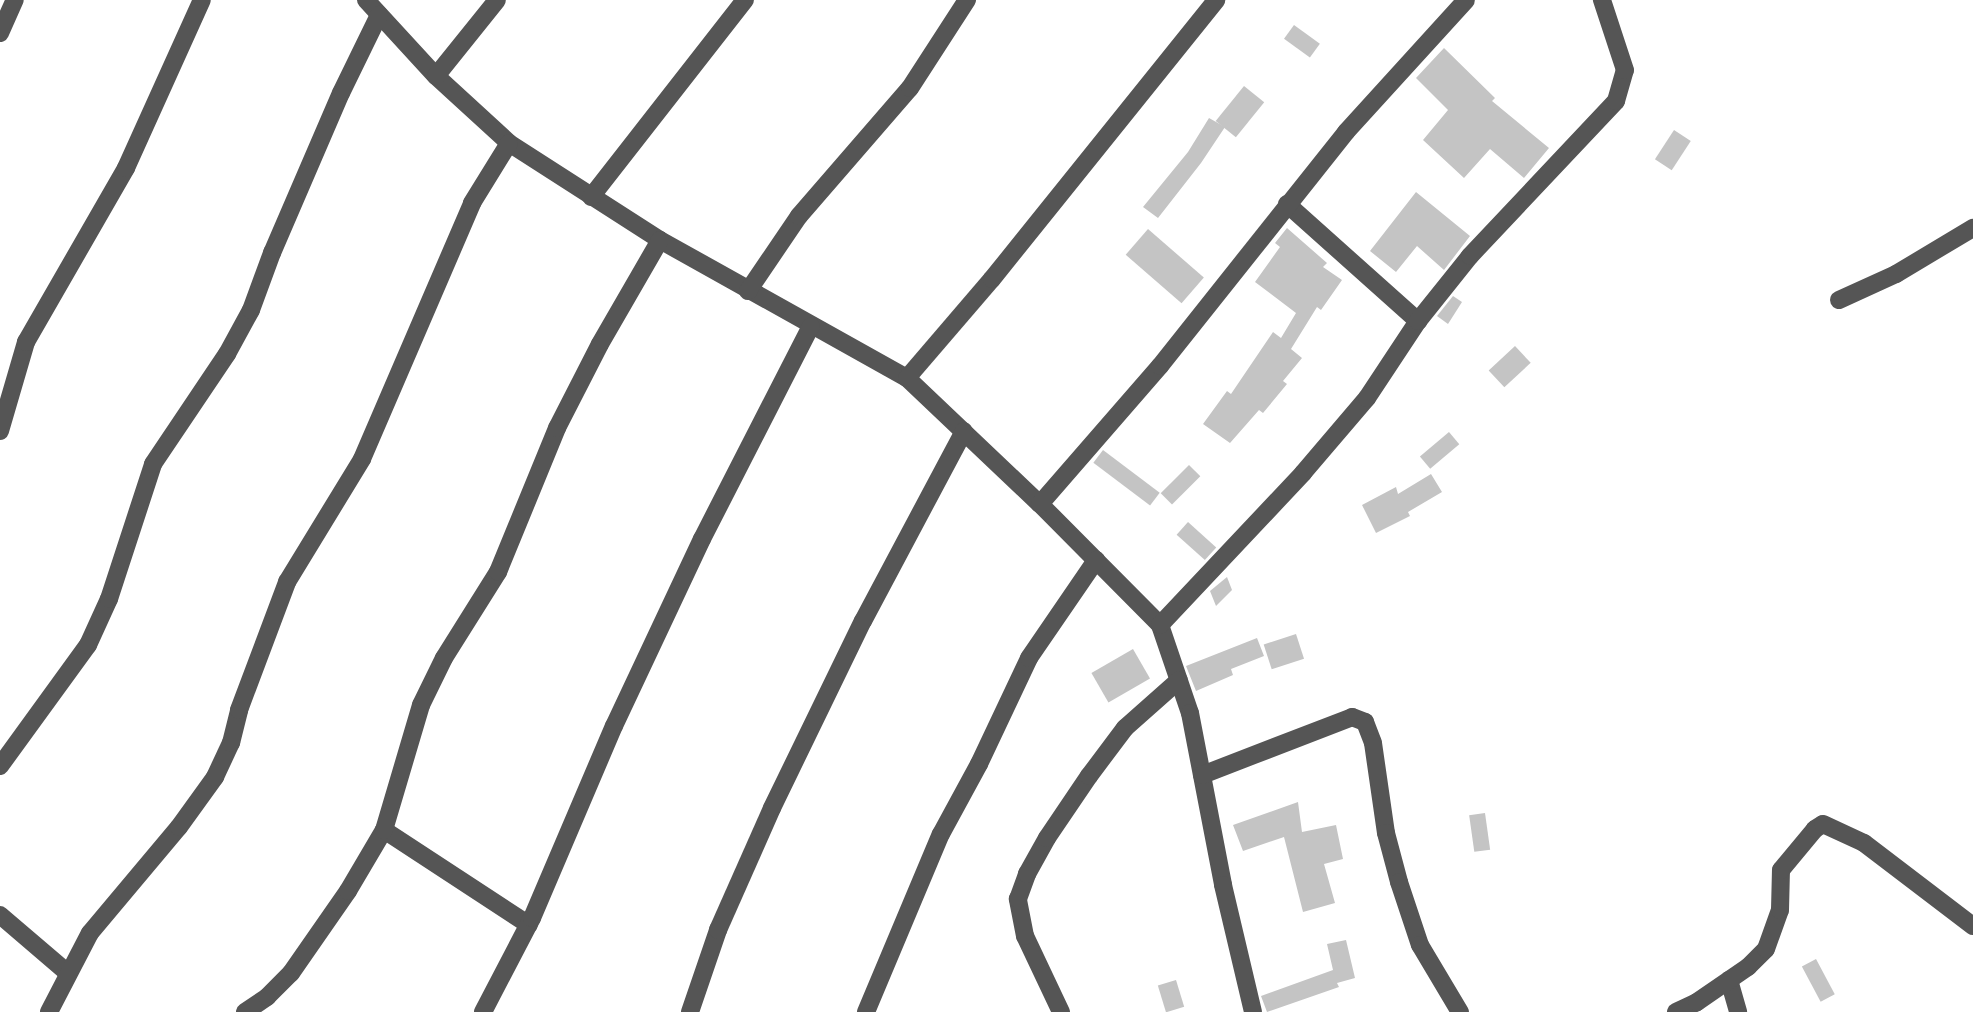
<!DOCTYPE html>
<html>
<head>
<meta charset="utf-8">
<style>
  body { margin:0 }
  #map { position:relative; width:1973px; height:1012px; overflow:hidden; background:#fff; font-family:Ubuntu,sans-serif }
  div>[style] { position:absolute }
  [style*='--x'] { left:calc(var(--x)*1px); top:calc(var(--y)*1px); width:calc(var(--w)*1px); rotate:calc(var(--a)*1deg) }
  .building>* { inset:0; background:#c4c4c4; transform-origin:0 0 }
  .minor>* { height:18px; margin:-9px; padding:0 9px; transform-origin:9px; border-radius:9px; background:#555 }
  span { translate:-50% -50%; white-space:nowrap; text-align:center; line-height:1.15; -webkit-text-stroke:5px #fff; paint-order:stroke }
</style>
</head>
<body>
<div id="map">
  <div class="building">
    <i style="left:1294px;top:25px;width:32px;height:17px;rotate:36deg"></i>
    <i style="clip-path:polygon(1444px 48px,1495px 98px,1492px 101px,1549px 148px,1524px 178px,1490px 149px,1464px 178px,1423px 140px,1448px 110px,1416px 78px)"></i>
    <i style="left:1244px;top:86px;width:26px;height:45px;rotate:39deg"></i>
    <i style="clip-path:polygon(1209px 118px,1225px 127px,1201px 163px,1158px 218px,1143px 207px,1188px 152px)"></i>
    <i style="left:1674px;top:130px;width:20px;height:35px;rotate:33deg"></i>
    <i style="clip-path:polygon(1416px 192px,1470px 236px,1444px 270px,1417px 246px,1396px 272px,1370px 251px)"></i>
    <i style="clip-path:polygon(1287px 228px,1327px 263px,1323px 267px,1342px 280px,1321px 310px,1317px 307px,1291px 349px,1302px 358px,1283px 381px,1287px 384px,1263px 413px,1259px 410px,1230px 443px,1203px 424px,1227px 391px,1231px 394px,1273px 332px,1281px 338px,1296px 313px,1255px 282px,1280px 247px,1275px 243px)"></i>
    <i style="left:1148px;top:229px;width:74px;height:34px;rotate:41deg"></i>
    <i style="clip-path:polygon(1453px 296px,1462px 302px,1448px 324px,1437px 316px)"></i>
    <i style="left:1515px;top:346px;width:23px;height:36px;rotate:47deg"></i>
    <i style="left:1449px;top:432px;width:16px;height:38px;rotate:50deg"></i>
    <i style="left:1103px;top:450px;width:71px;height:16px;rotate:37deg"></i>
    <i style="left:1189px;top:465px;width:16px;height:40px;rotate:45deg"></i>
    <i style="clip-path:polygon(1431px 474px,1442px 492px,1408px 512px,1410px 516px,1376px 533px,1362px 505px,1396px 487px,1398px 494px)"></i>
    <i style="left:1188px;top:522px;width:38px;height:17px;rotate:42deg"></i>
    <i style="clip-path:polygon(1227px 577px,1232px 590px,1216px 606px,1210px 591px)"></i>
    <i style="left:1296px;top:634px;width:26px;height:34px;rotate:72deg"></i>
    <i style="clip-path:polygon(1257px 638px,1264px 656px,1231px 669px,1233px 675px,1196px 691px,1186px 666px)"></i>
    <i style="left:1133px;top:649px;width:34px;height:48px;rotate:60deg"></i>
    <i style="clip-path:polygon(1298px 802px,1302px 832px,1336px 825px,1343px 859px,1324px 864px,1335px 903px,1303px 912px,1284px 837px,1243px 851px,1233px 825px)"></i>
    <i style="left:1485px;top:813px;width:37px;height:16px;rotate:82deg"></i>
    <i style="clip-path:polygon(1346px 940px,1355px 978px,1337px 983px,1339px 987px,1267px 1012px,1261px 996px,1333px 970px,1327px 944px)"></i>
    <i style="left:1816px;top:959px;width:40px;height:16px;rotate:62deg"></i>
    <i style="left:1176px;top:980px;width:28px;height:19px;rotate:73deg"></i>
  </div>
  <div class="minor">
    <i style="--x:366;--y:0;--w:103;--a:47.4"></i>
    <i style="--x:436;--y:76;--w:99;--a:42.5"></i>
    <i style="--x:509;--y:143;--w:179;--a:32.7"></i>
    <i style="--x:660;--y:240;--w:283;--a:29.2"></i>
    <i style="--x:907;--y:378;--w:183;--a:43.5"></i>
    <i style="--x:1040;--y:504;--w:170;--a:45.2"></i>
    <i style="--x:1160;--y:625;--w:93;--a:71.2"></i>
    <i style="--x:1190;--y:713;--w:175;--a:79.1"></i>
    <i style="--x:1223;--y:885;--w:130;--a:76.7"></i>
    <i style="--x:0;--y:33;--w:36;--a:-66"></i>
    <i style="--x:436;--y:76;--w:97;--a:-51.2"></i>
    <i style="--x:591;--y:197;--w:250;--a:-52"></i>
    <i style="--x:1287;--y:204;--w:176;--a:41.8"></i>
    <i style="--x:748;--y:291;--w:91;--a:-55.8"></i>
    <i style="--x:799;--y:216;--w:169;--a:-49.1"></i>
    <i style="--x:910;--y:88;--w:105;--a:-57.1"></i>
    <i style="--x:1839;--y:300;--w:63;--a:-24.5"></i>
    <i style="--x:1896;--y:274;--w:90;--a:-30.9"></i>
    <i style="--x:907;--y:378;--w:130;--a:-49.4"></i>
    <i style="--x:992;--y:279;--w:358;--a:-51.2"></i>
    <i style="--x:0;--y:431;--w:93;--a:-73.7"></i>
    <i style="--x:26;--y:342;--w:201;--a:-60.1"></i>
    <i style="--x:126;--y:168;--w:184;--a:-65.7"></i>
    <i style="--x:1040;--y:504;--w:183;--a:-49"></i>
    <i style="--x:1160;--y:366;--w:299;--a:-51.5"></i>
    <i style="--x:1346;--y:132;--w:178;--a:-47.7"></i>
    <i style="--x:1160;--y:625;--w:209;--a:-46.7"></i>
    <i style="--x:1303;--y:473;--w:99;--a:-49.5"></i>
    <i style="--x:1367;--y:398;--w:92;--a:-56.5"></i>
    <i style="--x:1418;--y:321;--w:83;--a:-51.3"></i>
    <i style="--x:1470;--y:256;--w:213;--a:-46.7"></i>
    <i style="--x:1616;--y:101;--w:32;--a:-74"></i>
    <i style="--x:1625;--y:70;--w:74;--a:-108.2"></i>
    <i style="--x:0;--y:766;--w:150;--a:-54"></i>
    <i style="--x:88;--y:645;--w:51;--a:-65.5"></i>
    <i style="--x:109;--y:599;--w:142;--a:-71.9"></i>
    <i style="--x:153;--y:464;--w:133;--a:-56.1"></i>
    <i style="--x:227;--y:354;--w:50;--a:-61.4"></i>
    <i style="--x:251;--y:310;--w:61;--a:-69.8"></i>
    <i style="--x:272;--y:253;--w:174;--a:-66.7"></i>
    <i style="--x:341;--y:93;--w:87;--a:-64"></i>
    <i style="--x:1202;--y:775;--w:161;--a:-21.1"></i>
    <i style="--x:1352;--y:717;--w:14;--a:21"></i>
    <i style="--x:1365;--y:722;--w:22;--a:69"></i>
    <i style="--x:1373;--y:743;--w:91;--a:81.8"></i>
    <i style="--x:1386;--y:833;--w:51;--a:75.1"></i>
    <i style="--x:1399;--y:882;--w:66;--a:71.6"></i>
    <i style="--x:1420;--y:945;--w:78;--a:59.2"></i>
    <i style="--x:384;--y:830;--w:173;--a:33.2"></i>
    <i style="--x:0;--y:915;--w:89;--a:40.5"></i>
    <i style="--x:1729;--y:980;--w:33;--a:74"></i>
    <i style="--x:49;--y:1012;--w:89;--a:-62.6"></i>
    <i style="--x:90;--y:933;--w:138;--a:-50"></i>
    <i style="--x:179;--y:827;--w:62;--a:-54.2"></i>
    <i style="--x:215;--y:777;--w:38;--a:-65"></i>
    <i style="--x:231;--y:743;--w:34;--a:-76"></i>
    <i style="--x:239;--y:710;--w:137;--a:-69.4"></i>
    <i style="--x:287;--y:582;--w:144;--a:-58.6"></i>
    <i style="--x:362;--y:459;--w:279;--a:-66.7"></i>
    <i style="--x:472;--y:203;--w:70;--a:-58.3"></i>
    <i style="--x:245;--y:1012;--w:27;--a:-34"></i>
    <i style="--x:267;--y:997;--w:34;--a:-45"></i>
    <i style="--x:291;--y:973;--w:100;--a:-55.2"></i>
    <i style="--x:348;--y:891;--w:71;--a:-59.5"></i>
    <i style="--x:384;--y:830;--w:130;--a:-73.5"></i>
    <i style="--x:421;--y:705;--w:52;--a:-63.9"></i>
    <i style="--x:444;--y:658;--w:102;--a:-57.9"></i>
    <i style="--x:498;--y:572;--w:156;--a:-67.7"></i>
    <i style="--x:557;--y:428;--w:94;--a:-62.9"></i>
    <i style="--x:600;--y:344;--w:120;--a:-60"></i>
    <i style="--x:483;--y:1012;--w:106;--a:-62.5"></i>
    <i style="--x:532;--y:918;--w:209;--a:-66.9"></i>
    <i style="--x:614;--y:726;--w:207;--a:-64.8"></i>
    <i style="--x:702;--y:539;--w:239;--a:-62.9"></i>
    <i style="--x:690;--y:1012;--w:87;--a:-71.1"></i>
    <i style="--x:718;--y:930;--w:133;--a:-66.1"></i>
    <i style="--x:772;--y:808;--w:208;--a:-64.1"></i>
    <i style="--x:863;--y:621;--w:215;--a:-62"></i>
    <i style="--x:866;--y:1012;--w:193;--a:-67.2"></i>
    <i style="--x:941;--y:834;--w:80;--a:-61.5"></i>
    <i style="--x:979;--y:764;--w:117;--a:-64.7"></i>
    <i style="--x:1029;--y:658;--w:119;--a:-55.6"></i>
    <i style="--x:1061;--y:1012;--w:84;--a:-115.3"></i>
    <i style="--x:1025;--y:936;--w:38;--a:-101"></i>
    <i style="--x:1018;--y:899;--w:27;--a:-70"></i>
    <i style="--x:1027;--y:874;--w:41;--a:-60.9"></i>
    <i style="--x:1047;--y:838;--w:75;--a:-55.9"></i>
    <i style="--x:1089;--y:776;--w:60;--a:-53.1"></i>
    <i style="--x:1125;--y:728;--w:72;--a:-41.6"></i>
    <i style="--x:1676;--y:1012;--w:23;--a:-25"></i>
    <i style="--x:1697;--y:1002;--w:62;--a:-34.5"></i>
    <i style="--x:1748;--y:967;--w:25;--a:-45"></i>
    <i style="--x:1766;--y:949;--w:41;--a:-70.3"></i>
    <i style="--x:1780;--y:910;--w:40;--a:-88.6"></i>
    <i style="--x:1781;--y:870;--w:53;--a:-50.3"></i>
    <i style="--x:1815;--y:829;--w:9;--a:-32"></i>
    <i style="--x:1823;--y:824;--w:45;--a:24.9"></i>
    <i style="--x:1864;--y:843;--w:137;--a:37.3"></i>
  </div>
</div>
</body>
</html>
